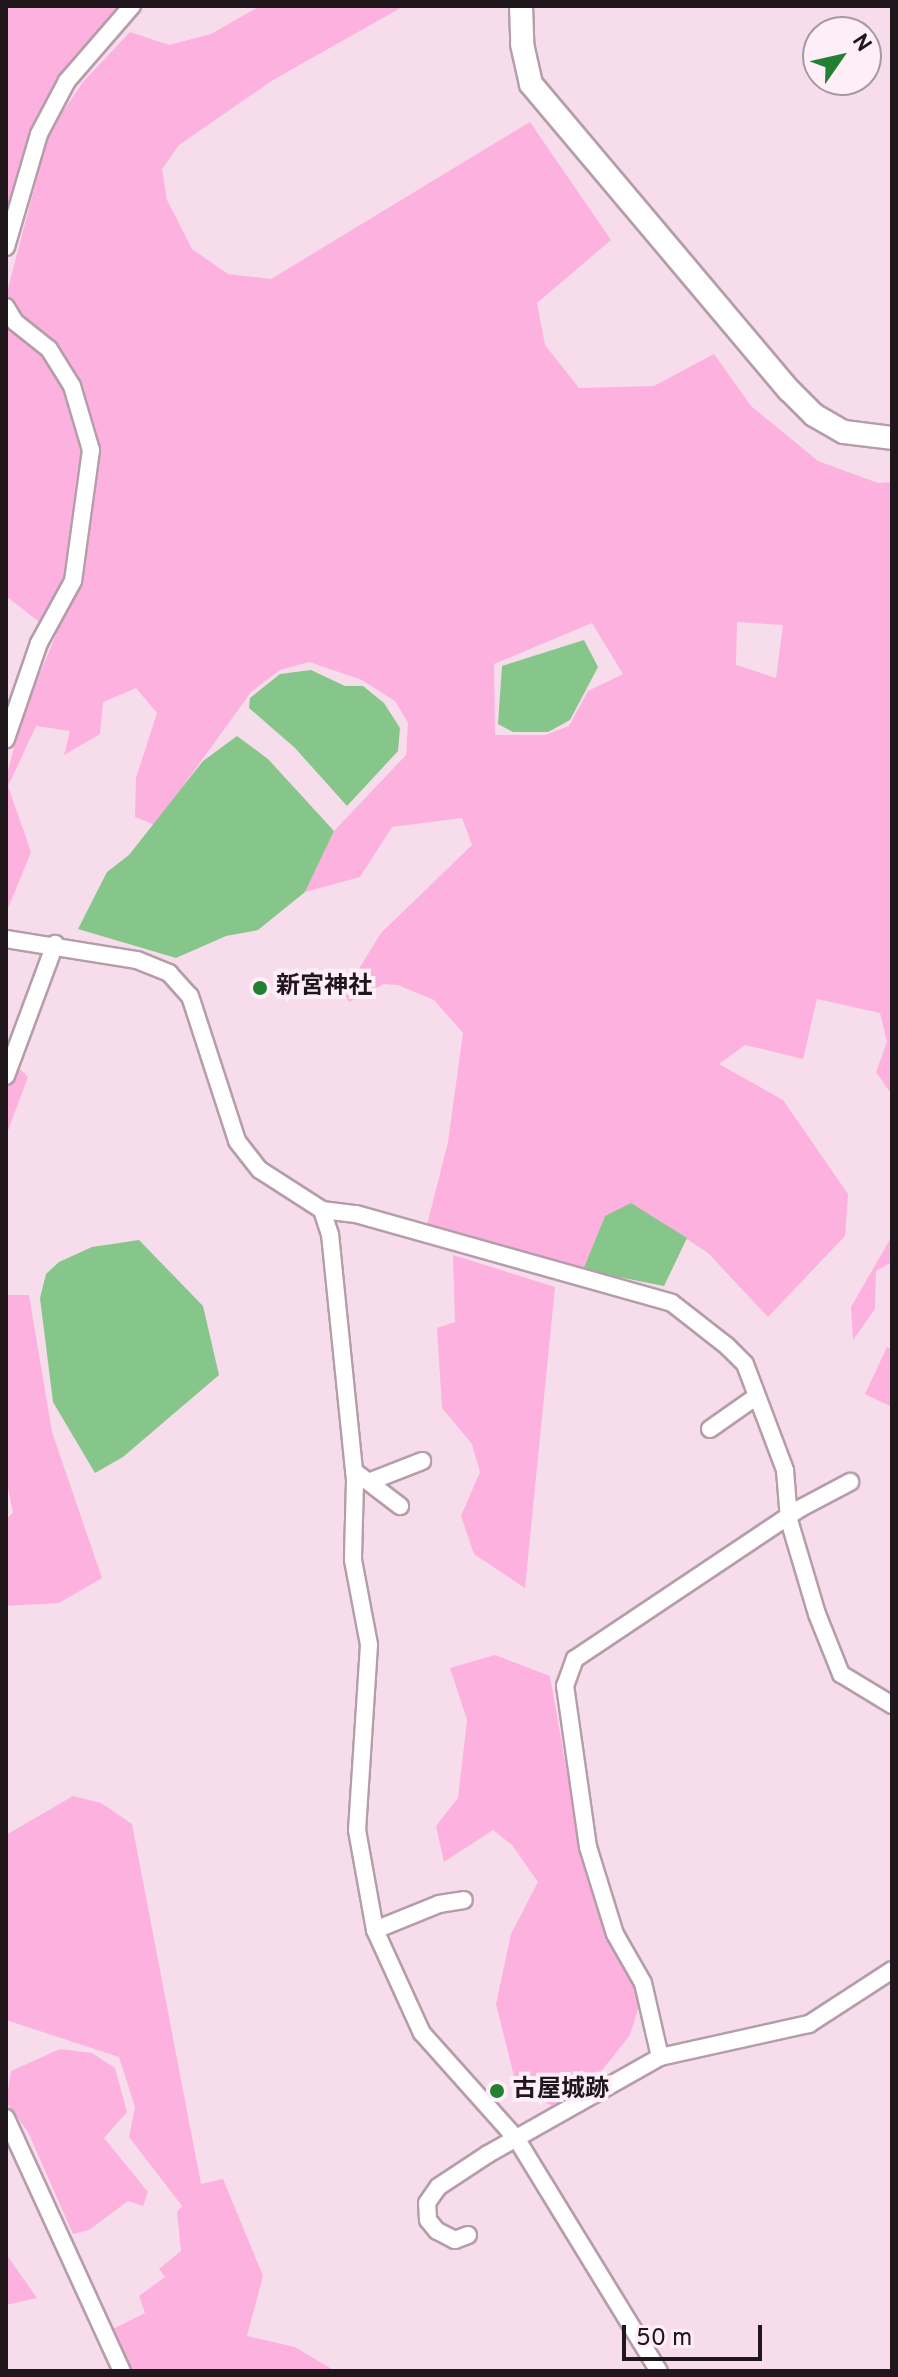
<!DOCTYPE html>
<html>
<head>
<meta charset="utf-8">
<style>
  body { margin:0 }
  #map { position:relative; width:898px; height:2377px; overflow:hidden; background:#f7ddec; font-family:Overpass,"Noto Sans JP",sans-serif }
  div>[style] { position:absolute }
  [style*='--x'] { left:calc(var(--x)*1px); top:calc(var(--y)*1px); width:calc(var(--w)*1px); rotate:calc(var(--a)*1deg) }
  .green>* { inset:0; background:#fdb1de }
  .water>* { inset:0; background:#86c68a }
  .roads { filter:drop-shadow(2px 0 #b59daa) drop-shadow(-2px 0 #b59daa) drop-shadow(0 2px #b59daa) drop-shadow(0 -2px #b59daa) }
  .street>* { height:16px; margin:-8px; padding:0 8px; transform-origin:8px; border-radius:8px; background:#fff }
  .secondary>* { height:22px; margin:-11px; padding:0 11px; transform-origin:11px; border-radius:11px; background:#fff }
  .dots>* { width:22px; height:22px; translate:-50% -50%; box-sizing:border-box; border:4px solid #feeef7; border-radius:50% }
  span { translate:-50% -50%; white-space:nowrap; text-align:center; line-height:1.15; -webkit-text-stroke:8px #feeef7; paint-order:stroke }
  .poi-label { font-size:24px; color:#20171c; font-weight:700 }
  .left { translate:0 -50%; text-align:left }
  .frame { position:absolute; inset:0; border:8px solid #20171c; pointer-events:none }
  .north { position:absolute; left:802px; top:16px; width:80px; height:80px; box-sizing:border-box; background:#feeef7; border:2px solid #a5989f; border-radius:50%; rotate:56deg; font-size:22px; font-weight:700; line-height:32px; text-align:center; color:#20171c }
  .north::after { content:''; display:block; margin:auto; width:28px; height:36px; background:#218032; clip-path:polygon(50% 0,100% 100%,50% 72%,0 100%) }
  .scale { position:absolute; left:622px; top:2325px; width:140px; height:36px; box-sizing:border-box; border:4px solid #20171c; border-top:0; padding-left:10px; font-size:24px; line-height:28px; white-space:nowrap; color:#20171c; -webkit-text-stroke:6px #feeef7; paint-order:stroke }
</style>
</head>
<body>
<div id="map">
  <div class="green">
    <i style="clip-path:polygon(6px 6px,121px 6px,61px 77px,6px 233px)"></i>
    <i style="clip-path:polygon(evenodd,260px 6px,404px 6px,273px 80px,179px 145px,162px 169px,167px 200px,192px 249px,228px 274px,271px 279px,530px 122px,611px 240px,537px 303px,545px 345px,579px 388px,654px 386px,714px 354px,751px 406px,818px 461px,878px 483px,892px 482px,892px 1095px,876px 1072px,887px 1042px,880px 1013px,817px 999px,803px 1059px,745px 1045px,719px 1064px,783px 1100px,848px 1194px,845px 1236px,768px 1317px,708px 1253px,649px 1214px,605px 1216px,583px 1270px,427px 1225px,448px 1142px,463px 1033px,434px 1000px,398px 985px,384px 984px,349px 1002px,344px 993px,381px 933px,472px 845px,462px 818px,392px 827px,360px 877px,305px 892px,334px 831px,406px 755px,408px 723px,395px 701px,362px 680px,309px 662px,280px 670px,251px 692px,155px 825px,135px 817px,136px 778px,157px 713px,136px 688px,103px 702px,100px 734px,64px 755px,70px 731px,36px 726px,8px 786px,31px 852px,6px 913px,6px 778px,23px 713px,56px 635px,6px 596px,6px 296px,49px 132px,83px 82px,130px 32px,169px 45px,211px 34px,260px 6px,737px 622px,783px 625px,776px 678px,736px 665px,737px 622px,260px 6px,592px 623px,623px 674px,588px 691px,569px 726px,545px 735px,495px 735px,494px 664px,592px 623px)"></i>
    <i style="clip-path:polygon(6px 1055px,28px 1077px,6px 1136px)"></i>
    <i style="clip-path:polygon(892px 1236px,892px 1262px,876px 1271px,875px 1309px,853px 1340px,851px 1307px)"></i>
    <i style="clip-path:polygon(453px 1255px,555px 1287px,525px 1588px,474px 1554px,461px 1516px,480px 1472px,472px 1444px,442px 1408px,437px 1328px,455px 1322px)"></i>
    <i style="clip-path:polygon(6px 1295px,29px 1295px,52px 1432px,102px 1578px,59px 1603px,6px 1606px,6px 1519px,13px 1513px,6px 1478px)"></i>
    <i style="clip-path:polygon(887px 1347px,892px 1350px,892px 1407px,865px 1394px)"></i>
    <i style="clip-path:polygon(495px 1655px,550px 1676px,580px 1846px,640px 2003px,630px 2035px,591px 2084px,552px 2106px,516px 2084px,496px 2004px,511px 1934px,538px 1882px,512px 1845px,493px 1830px,444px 1862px,436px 1826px,458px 1798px,467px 1720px,450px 1668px)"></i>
    <i style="clip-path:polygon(73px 1796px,101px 1803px,132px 1824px,201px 2184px,223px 2179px,263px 2276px,247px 2336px,295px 2347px,335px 2371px,129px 2371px,113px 2329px,145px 2313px,139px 2296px,165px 2277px,159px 2269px,181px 2251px,177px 2212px,182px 2206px,129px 2137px,135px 2107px,119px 2057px,6px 2020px,6px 1835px)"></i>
    <i style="clip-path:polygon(60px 2049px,92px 2053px,115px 2068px,127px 2112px,104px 2138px,148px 2192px,143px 2206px,128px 2201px,89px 2230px,73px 2234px,28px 2132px,6px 2102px,11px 2071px)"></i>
    <i style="clip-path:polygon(6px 2254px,37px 2298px,6px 2305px)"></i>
  </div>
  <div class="water">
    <i style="clip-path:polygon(584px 640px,598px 667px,570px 720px,548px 732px,513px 732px,498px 724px,502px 666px)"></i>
    <i style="clip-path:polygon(311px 670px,345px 686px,363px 686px,384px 703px,400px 728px,398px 751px,347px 806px,295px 748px,249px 708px,250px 698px,280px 674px)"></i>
    <i style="clip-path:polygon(237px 736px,268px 759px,334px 831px,305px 892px,258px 930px,226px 936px,176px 958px,78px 929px,107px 872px,129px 855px,203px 761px)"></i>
    <i style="clip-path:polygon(631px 1203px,687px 1238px,664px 1286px,583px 1270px,605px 1216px)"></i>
    <i style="clip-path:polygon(139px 1240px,203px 1306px,219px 1375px,123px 1457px,95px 1473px,53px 1402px,40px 1298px,46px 1274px,59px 1262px,92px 1247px)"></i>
  </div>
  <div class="roads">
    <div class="street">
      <i style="--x:6;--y:247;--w:118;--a:-73.7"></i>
      <i style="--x:39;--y:134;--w:60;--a:-62.2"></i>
      <i style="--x:67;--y:81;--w:99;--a:-49.1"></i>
      <i style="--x:6;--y:307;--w:17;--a:59"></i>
      <i style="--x:15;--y:322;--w:43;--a:38.5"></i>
      <i style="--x:49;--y:349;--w:44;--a:58.1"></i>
      <i style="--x:72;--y:386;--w:67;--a:73.5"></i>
      <i style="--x:91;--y:450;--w:132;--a:97.8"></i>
      <i style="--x:73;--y:581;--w:71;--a:118.7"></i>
      <i style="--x:39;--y:643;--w:102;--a:109"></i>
      <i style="--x:6;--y:939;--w:133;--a:9.1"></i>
      <i style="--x:137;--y:960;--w:35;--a:22"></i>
      <i style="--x:169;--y:973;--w:31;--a:48"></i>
      <i style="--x:190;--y:996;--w:152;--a:72"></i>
      <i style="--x:237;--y:1141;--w:37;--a:52"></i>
      <i style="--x:260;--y:1170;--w:74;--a:32.8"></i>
      <i style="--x:322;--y:1210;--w:34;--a:7"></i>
      <i style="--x:356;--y:1214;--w:328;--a:15.7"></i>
      <i style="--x:672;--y:1303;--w:70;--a:38"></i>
      <i style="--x:727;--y:1346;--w:25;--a:45"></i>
      <i style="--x:745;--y:1364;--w:113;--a:69.3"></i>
      <i style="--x:785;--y:1470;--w:50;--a:85.4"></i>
      <i style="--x:789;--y:1520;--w:98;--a:73.4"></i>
      <i style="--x:817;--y:1614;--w:65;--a:68.2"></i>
      <i style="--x:841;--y:1674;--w:60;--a:31.3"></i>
      <i style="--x:6;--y:1076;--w:141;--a:-69.6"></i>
      <i style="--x:322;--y:1210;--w:25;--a:72"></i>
      <i style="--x:330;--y:1234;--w:248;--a:84.2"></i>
      <i style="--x:355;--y:1481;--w:79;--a:91.5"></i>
      <i style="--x:353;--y:1560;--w:86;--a:79.3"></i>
      <i style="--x:369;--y:1645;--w:185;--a:93.7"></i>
      <i style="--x:357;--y:1830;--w:102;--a:79.8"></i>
      <i style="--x:375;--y:1930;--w:113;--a:65.5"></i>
      <i style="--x:422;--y:2033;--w:141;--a:48.2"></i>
      <i style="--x:516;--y:2138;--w:273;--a:58.5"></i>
      <i style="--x:710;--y:1429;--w:57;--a:-35.1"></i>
      <i style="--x:354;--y:1471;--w:58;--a:37.3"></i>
      <i style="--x:371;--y:1481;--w:55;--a:-21.4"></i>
      <i style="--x:375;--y:1930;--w:69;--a:-22.1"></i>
      <i style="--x:439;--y:1904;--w:25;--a:-9"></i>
      <i style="--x:660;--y:2057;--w:76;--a:-102.9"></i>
      <i style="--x:643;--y:1983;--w:56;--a:-119.7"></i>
      <i style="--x:615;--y:1934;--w:91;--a:-107.2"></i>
      <i style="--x:588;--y:1847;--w:163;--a:-98.1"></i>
      <i style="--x:565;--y:1686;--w:29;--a:-70"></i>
      <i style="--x:575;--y:1659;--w:270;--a:-33.8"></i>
      <i style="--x:799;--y:1509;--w:58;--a:-27.9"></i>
      <i style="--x:6;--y:2118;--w:278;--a:65.4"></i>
      <i style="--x:468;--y:2235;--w:14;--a:159"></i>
      <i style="--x:455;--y:2240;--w:20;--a:-153"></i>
      <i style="--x:437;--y:2231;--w:14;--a:-129"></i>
      <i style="--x:428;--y:2220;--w:17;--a:-93"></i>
      <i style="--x:427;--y:2203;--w:19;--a:-55"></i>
      <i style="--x:438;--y:2187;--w:60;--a:-33.4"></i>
      <i style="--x:488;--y:2154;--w:197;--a:-29.4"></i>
      <i style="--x:660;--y:2057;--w:153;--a:-12.5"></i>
      <i style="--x:809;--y:2024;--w:99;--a:-33"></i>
    </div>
    <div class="secondary">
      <i style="--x:521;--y:6;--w:38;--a:88"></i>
      <i style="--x:522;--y:44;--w:41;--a:77.3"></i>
      <i style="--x:531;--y:84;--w:400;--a:49.9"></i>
      <i style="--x:789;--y:390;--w:35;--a:45"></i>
      <i style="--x:814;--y:415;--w:34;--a:30"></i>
      <i style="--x:844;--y:432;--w:48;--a:7.1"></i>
    </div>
  </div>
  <div class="dots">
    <i style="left:260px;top:988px;background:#218032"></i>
    <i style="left:497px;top:2091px;background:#218032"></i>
  </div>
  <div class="poi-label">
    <span class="left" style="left:276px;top:988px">新宮神社</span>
    <span class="left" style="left:513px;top:2091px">古屋城跡</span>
  </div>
  <div class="frame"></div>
  <div class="north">N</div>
  <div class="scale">50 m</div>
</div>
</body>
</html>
